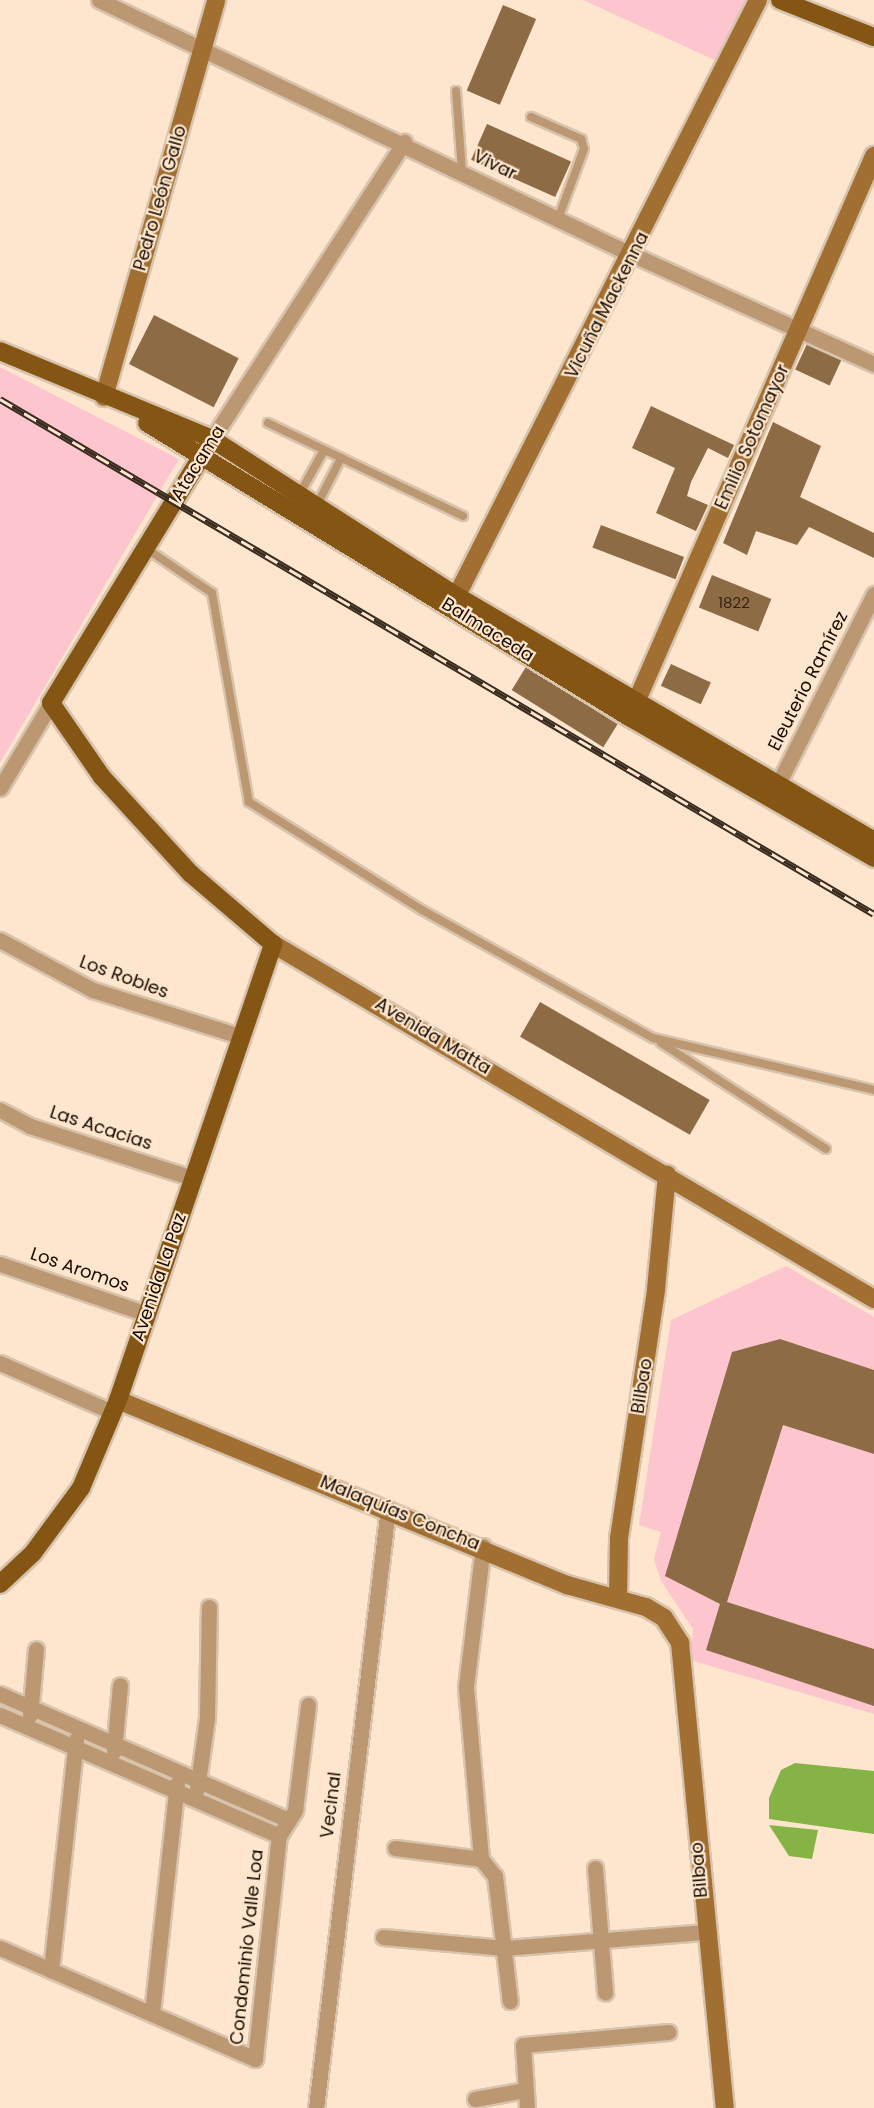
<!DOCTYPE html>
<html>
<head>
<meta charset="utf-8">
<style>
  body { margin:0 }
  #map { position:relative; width:874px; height:2108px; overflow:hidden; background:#fde6cd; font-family:Poppins,sans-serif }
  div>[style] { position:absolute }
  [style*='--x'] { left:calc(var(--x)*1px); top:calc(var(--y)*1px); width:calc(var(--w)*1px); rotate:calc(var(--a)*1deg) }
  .green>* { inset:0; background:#fdc6cf }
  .water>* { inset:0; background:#86b346 }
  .building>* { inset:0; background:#8d6b45; transform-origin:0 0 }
  .roads { filter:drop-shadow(2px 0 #d8c3ac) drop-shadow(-2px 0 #d8c3ac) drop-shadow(0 2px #d8c3ac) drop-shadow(0 -2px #d8c3ac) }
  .lane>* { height:8px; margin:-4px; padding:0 4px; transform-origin:4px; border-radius:4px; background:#bb9872 }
  .street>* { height:15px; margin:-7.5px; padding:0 7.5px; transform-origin:7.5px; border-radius:7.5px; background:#bb9872 }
  .secondary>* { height:18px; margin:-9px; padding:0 9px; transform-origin:9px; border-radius:9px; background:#a16f32 }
  .primary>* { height:18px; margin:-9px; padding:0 9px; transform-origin:9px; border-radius:9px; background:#855513 }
  .rail>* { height:7px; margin-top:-3.5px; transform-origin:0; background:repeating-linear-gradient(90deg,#fde6cd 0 14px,#392b1e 0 28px); box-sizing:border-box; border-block:2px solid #392b1e }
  span { translate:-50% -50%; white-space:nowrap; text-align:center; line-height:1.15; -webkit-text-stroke:4.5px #fde6cd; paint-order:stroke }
  .number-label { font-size:15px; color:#352312 }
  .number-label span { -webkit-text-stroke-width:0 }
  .street-label { font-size:18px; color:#180b01 }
</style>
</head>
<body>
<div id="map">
  <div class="green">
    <i style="clip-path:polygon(583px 0,752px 0,721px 63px)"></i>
    <i style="clip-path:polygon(0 367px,179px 459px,0 763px)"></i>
    <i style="clip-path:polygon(786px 1266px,874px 1317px,874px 1714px,690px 1660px,693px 1629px,661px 1581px,654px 1559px,661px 1532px,639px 1525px,671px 1320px)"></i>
  </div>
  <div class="water">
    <i style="clip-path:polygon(795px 1763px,874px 1771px,874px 1834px,769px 1819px,769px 1798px,781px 1770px)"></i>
    <i style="clip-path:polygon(769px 1825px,818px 1830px,812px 1859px,789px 1856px)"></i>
  </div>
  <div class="building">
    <i style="left:503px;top:5px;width:36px;height:93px;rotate:23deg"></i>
    <i style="left:487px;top:124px;width:92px;height:39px;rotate:24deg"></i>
    <i style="left:154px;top:315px;width:95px;height:55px;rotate:27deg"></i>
    <i style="left:807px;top:344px;width:38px;height:28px;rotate:25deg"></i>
    <i style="clip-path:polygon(651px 406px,734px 445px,728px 458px,708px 448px,691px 482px,687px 496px,708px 505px,696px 531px,656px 513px,675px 468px,632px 448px)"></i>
    <i style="clip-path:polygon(773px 422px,821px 446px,800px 497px,874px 533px,874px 558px,809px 527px,797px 545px,756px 531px,747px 555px,723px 543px)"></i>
    <i style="left:601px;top:525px;width:89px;height:24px;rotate:21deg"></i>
    <i style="left:712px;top:575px;width:64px;height:35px;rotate:22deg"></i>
    <i style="left:671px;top:664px;width:44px;height:24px;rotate:25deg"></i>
    <i style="left:526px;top:667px;width:108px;height:27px;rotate:32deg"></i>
    <i style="left:540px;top:1002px;width:196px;height:40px;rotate:30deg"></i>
    <i style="clip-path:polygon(780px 1339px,874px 1370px,874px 1454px,783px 1425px,727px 1602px,874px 1649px,874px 1706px,706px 1650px,720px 1604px,665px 1576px,732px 1352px)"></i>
  </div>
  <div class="roads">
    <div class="lane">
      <i style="--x:456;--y:91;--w:80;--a:85.7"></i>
      <i style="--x:531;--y:117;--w:55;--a:23.7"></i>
      <i style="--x:581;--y:139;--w:10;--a:73"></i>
      <i style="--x:584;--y:149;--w:75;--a:110.4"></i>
      <i style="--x:268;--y:423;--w:216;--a:25.5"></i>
      <i style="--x:299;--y:495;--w:51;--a:-60.9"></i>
      <i style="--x:317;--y:505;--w:53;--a:-62.9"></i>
      <i style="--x:147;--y:549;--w:78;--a:34.1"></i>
      <i style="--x:212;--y:593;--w:212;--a:80"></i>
      <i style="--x:249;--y:802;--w:204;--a:32"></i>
      <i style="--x:422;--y:910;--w:264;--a:29"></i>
      <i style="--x:653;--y:1038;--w:227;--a:13.2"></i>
      <i style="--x:661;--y:1043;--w:196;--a:32.7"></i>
    </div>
    <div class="street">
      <i style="--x:99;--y:0;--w:575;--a:25.54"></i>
      <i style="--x:618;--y:248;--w:281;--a:24.4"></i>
      <i style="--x:212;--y:439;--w:354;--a:-57.1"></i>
      <i style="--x:777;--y:786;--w:215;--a:-63.2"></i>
      <i style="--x:0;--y:788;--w:99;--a:-59"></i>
      <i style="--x:0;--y:940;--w:106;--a:28.3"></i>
      <i style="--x:93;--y:990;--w:154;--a:17.4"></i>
      <i style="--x:0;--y:1110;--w:34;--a:28"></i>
      <i style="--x:30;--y:1126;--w:170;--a:17.8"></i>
      <i style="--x:0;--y:1264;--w:155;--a:18.8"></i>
      <i style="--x:0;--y:1363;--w:122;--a:23.6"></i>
      <i style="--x:483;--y:1546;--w:142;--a:96.9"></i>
      <i style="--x:466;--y:1687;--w:173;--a:85"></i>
      <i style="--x:481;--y:1859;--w:22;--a:51"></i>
      <i style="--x:495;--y:1876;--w:126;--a:83.2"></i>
      <i style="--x:0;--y:1694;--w:312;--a:23.6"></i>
      <i style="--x:0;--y:1715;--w:304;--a:23.4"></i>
      <i style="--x:30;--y:1715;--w:66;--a:-84.8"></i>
      <i style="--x:114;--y:1751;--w:66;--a:-84.8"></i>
      <i style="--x:197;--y:1789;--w:72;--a:-82"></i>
      <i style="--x:207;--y:1718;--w:111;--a:-89"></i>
      <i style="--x:395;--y:1848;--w:87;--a:7.3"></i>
      <i style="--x:595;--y:1868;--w:125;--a:85.4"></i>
      <i style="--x:383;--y:1937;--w:122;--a:5.2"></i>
      <i style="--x:505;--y:1948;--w:200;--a:-4.6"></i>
      <i style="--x:0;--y:1948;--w:278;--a:23.5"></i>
      <i style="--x:255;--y:2059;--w:224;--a:-83.9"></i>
      <i style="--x:279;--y:1836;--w:31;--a:-58"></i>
      <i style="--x:295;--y:1810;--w:106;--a:-82.9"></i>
      <i style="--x:51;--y:1970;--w:232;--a:-83.8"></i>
      <i style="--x:152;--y:2013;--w:231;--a:-83.8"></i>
      <i style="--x:475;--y:2099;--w:51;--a:-10.2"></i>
      <i style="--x:316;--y:2108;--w:604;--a:-83.16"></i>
      <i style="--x:527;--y:2108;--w:63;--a:-93.6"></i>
      <i style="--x:523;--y:2045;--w:146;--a:-5.1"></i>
    </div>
    <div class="secondary">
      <i style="--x:104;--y:397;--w:412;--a:-74.2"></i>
      <i style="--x:451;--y:607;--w:680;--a:-63.17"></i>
      <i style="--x:630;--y:716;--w:611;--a:-66.46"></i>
      <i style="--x:273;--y:944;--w:698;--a:30.57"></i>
      <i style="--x:118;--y:1400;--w:486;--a:22.4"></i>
      <i style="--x:567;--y:1585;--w:82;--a:15.6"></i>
      <i style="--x:646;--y:1607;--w:21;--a:31"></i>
      <i style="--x:664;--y:1618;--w:30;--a:57"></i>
      <i style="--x:680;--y:1643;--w:467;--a:84.5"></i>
      <i style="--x:618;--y:1597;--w:59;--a:-89"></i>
      <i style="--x:619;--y:1538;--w:252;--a:-81.5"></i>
      <i style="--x:656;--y:1289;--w:115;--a:-84.5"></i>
    </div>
    <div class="primary">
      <i style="--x:780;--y:0;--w:101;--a:21.5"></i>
      <i style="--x:0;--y:351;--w:230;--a:22.5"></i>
      <i style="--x:212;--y:439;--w:291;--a:32.7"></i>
      <i style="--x:457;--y:596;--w:484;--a:30.4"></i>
      <i style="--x:147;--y:423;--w:565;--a:31.38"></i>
      <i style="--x:629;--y:717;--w:283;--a:29.9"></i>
      <i style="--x:0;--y:1584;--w:45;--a:-43.2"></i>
      <i style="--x:33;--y:1553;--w:81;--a:-53.6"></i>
      <i style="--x:81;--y:1488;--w:95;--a:-67.2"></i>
      <i style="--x:118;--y:1400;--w:482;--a:-71.2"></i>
      <i style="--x:273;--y:944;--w:109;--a:-139.5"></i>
      <i style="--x:190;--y:873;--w:130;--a:-132.5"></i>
      <i style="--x:102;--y:777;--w:90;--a:-124.6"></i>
      <i style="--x:51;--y:703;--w:309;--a:-58.6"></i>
    </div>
  </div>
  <div class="rail">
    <i style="--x:0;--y:399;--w:1014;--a:30.51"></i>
  </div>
  <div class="number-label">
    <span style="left:734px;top:603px">1822</span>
  </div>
  <div class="street-label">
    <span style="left:495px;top:165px;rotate:26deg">Vivar</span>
    <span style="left:160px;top:198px;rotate:-74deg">Pedro León Gallo</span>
    <span style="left:607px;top:305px;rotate:-63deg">Vicuña Mackenna</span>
    <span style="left:752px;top:437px;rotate:-66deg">Emilio Sotomayor</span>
    <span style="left:198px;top:463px;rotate:-58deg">Atacama</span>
    <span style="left:488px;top:630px;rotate:32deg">Balmaceda</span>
    <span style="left:808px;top:681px;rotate:-63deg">Eleuterio Ramírez</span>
    <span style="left:124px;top:977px;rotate:20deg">Los Robles</span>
    <span style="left:433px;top:1036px;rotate:31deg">Avenida Matta</span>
    <span style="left:101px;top:1128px;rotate:18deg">Las Acacias</span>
    <span style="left:80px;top:1270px;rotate:19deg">Los Aromos</span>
    <span style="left:159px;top:1277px;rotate:-71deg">Avenida La Paz</span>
    <span style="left:642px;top:1386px;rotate:-81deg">Bilbao</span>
    <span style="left:400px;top:1513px;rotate:22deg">Malaquías Concha</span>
    <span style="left:331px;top:1805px;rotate:-83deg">Vecinal</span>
    <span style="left:699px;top:1870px;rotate:-95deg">Bilbao</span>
    <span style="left:247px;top:1947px;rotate:-84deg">Condominio Valle Loa</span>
  </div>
</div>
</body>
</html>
